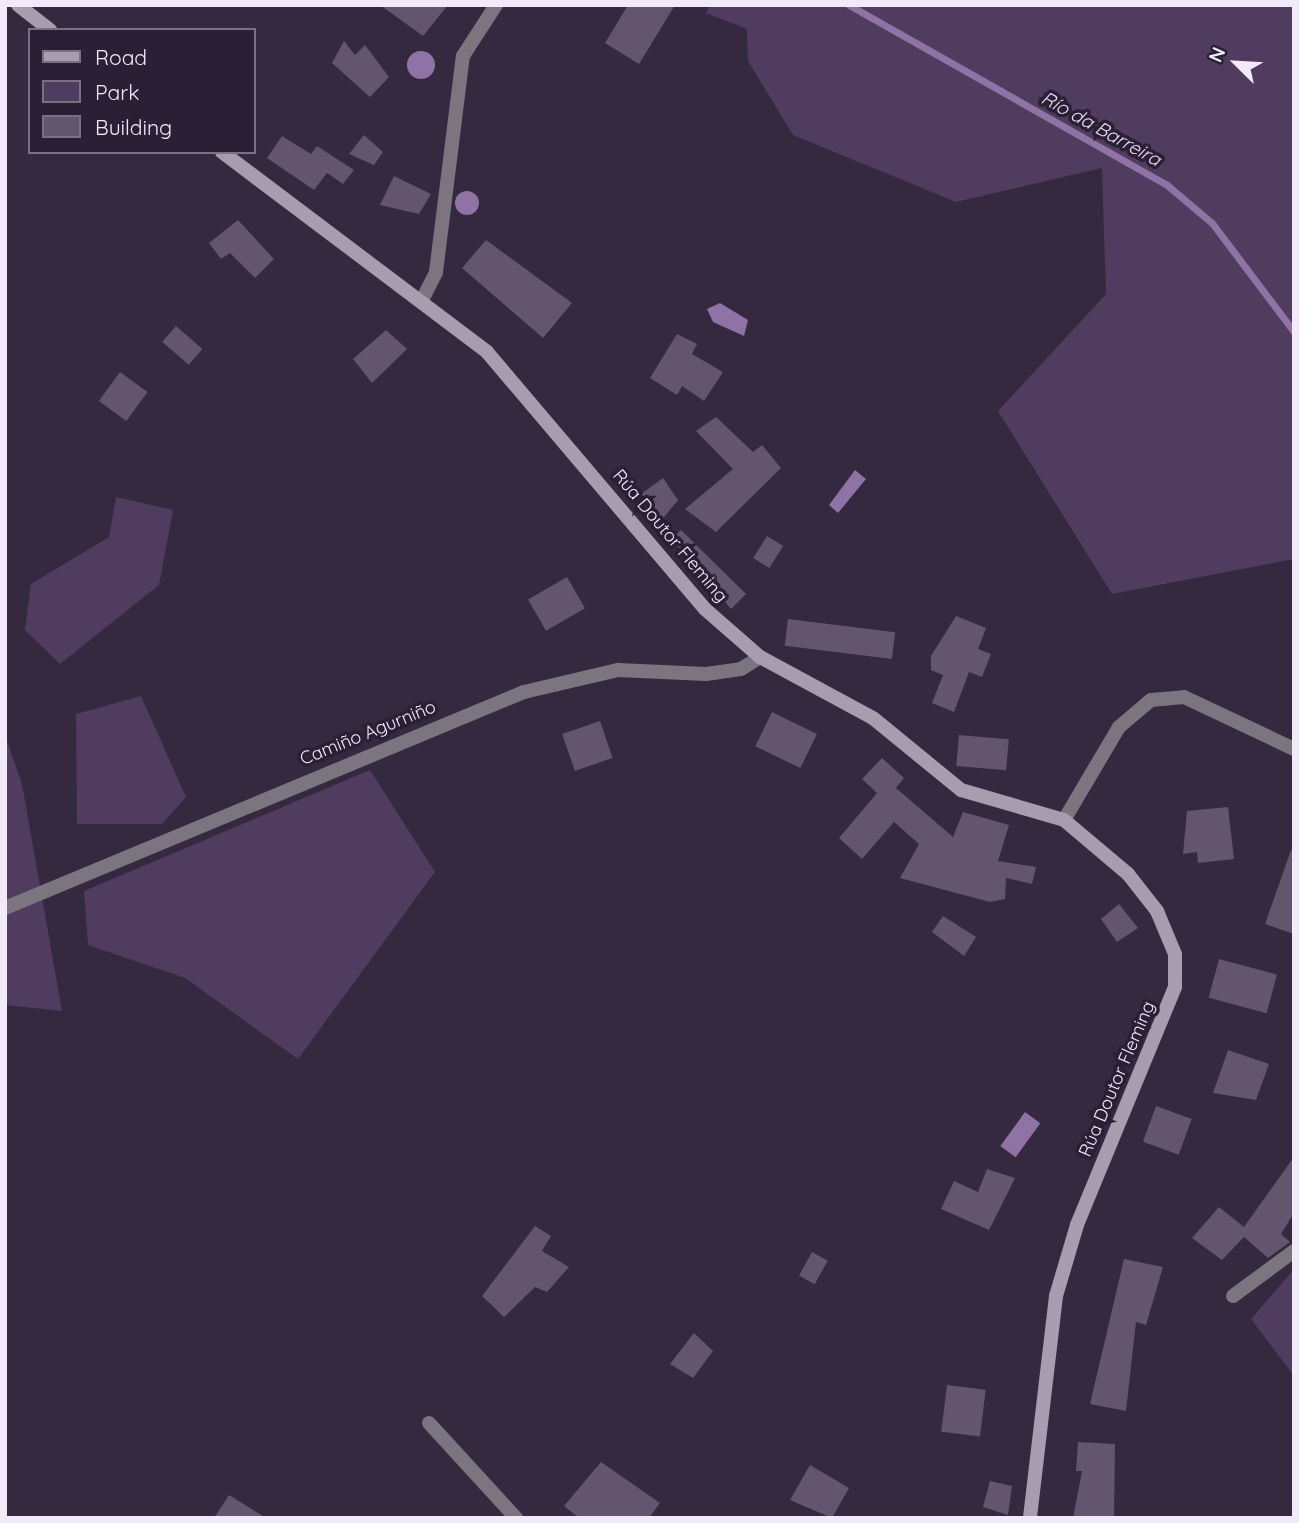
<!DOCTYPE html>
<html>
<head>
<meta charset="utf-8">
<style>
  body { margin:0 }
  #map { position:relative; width:1299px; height:1523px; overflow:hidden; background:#34293e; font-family:Quicksand,sans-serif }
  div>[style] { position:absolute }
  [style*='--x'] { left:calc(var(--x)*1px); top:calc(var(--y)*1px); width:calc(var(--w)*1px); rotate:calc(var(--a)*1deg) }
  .green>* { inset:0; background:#4f3c5e }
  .water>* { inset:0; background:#8e73a4; transform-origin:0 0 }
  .round { border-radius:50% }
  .stream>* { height:7px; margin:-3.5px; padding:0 3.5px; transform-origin:3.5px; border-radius:3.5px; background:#8e73a4 }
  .building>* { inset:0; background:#62556d; transform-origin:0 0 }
  .minor>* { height:14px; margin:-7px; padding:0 7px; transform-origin:7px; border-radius:7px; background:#7b7580 }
  .secondary>* { height:14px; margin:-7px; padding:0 7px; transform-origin:7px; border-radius:7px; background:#a79daf }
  span { translate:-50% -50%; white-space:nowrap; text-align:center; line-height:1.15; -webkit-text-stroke:7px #2a1f34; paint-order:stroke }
  .street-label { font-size:18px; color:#f2eaf9 }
  .water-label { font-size:19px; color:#eadaf8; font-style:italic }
  .frame { position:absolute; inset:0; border:7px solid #f2eaf9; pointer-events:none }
  .legend { position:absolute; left:28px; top:28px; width:228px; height:126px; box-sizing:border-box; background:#2a1f34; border:2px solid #7a7083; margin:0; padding:9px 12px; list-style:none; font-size:21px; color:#f2eaf9 }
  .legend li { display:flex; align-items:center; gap:14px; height:35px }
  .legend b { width:35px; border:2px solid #7a7083 }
  .north { position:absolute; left:1201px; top:28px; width:70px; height:70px; -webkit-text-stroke:5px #2a1f34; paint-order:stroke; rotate:294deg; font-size:19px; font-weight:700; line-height:28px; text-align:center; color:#f2eaf9 }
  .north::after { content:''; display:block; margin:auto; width:24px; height:32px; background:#f2eaf9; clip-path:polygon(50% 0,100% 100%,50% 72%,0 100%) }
</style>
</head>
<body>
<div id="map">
  <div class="green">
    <i style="clip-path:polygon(710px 5px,1294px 5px,1294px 559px,1112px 594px,998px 411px,1106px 294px,1102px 168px,956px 202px,793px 135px,748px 61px,747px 29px,706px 13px)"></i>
    <i style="clip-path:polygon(116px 497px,173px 510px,159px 585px,60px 664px,25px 630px,31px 584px,109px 537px)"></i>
    <i style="clip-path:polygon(141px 696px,186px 797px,162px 824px,77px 824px,76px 714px)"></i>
    <i style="clip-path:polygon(5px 735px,22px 784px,62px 1011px,5px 1005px)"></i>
    <i style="clip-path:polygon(370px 770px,435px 872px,298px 1059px,185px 978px,88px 945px,84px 891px)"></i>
    <i style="clip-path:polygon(1294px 1269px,1294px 1376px,1251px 1319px)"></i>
  </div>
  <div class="water">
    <i class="round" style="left:407px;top:51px;width:28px;height:28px"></i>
    <i class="round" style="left:455px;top:191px;width:24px;height:24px"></i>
    <i style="clip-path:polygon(720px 303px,748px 320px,744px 336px,713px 322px,707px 309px)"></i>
    <i style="clip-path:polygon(855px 470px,866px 479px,838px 513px,829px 505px)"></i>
    <i style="left:1025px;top:1112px;width:19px;height:42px;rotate:36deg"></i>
  </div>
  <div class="stream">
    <i style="--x:849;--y:5;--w:365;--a:29.5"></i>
    <i style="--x:1167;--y:185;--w:59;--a:40.2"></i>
    <i style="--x:1212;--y:223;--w:136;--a:53"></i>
  </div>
  <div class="building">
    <i style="clip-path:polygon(380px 5px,448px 5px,423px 36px)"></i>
    <i style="clip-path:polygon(628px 5px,675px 5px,639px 64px,605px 43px)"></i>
    <i style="clip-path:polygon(344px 41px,355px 55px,365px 45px,389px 77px,370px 97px,332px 63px)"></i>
    <i style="clip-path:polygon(364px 135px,383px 152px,374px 165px,349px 154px)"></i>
    <i style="clip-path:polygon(282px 136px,311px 154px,317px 146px,354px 170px,343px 184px,327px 173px,314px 190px,267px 158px)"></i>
    <i style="clip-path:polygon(394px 176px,431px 194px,419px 214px,380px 205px)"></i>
    <i style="clip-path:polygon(238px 220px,274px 259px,255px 278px,230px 253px,221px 259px,209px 243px)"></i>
    <i style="clip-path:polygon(486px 240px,572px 303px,543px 338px,462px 268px)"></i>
    <i style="left:176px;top:326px;width:35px;height:21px;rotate:41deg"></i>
    <i style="clip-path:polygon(386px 330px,407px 349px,372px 383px,353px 359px)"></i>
    <i style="clip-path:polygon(677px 334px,697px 344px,692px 354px,723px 372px,704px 401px,682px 386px,677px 395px,650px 378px)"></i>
    <i style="left:120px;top:372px;width:34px;height:36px;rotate:36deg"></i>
    <i style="clip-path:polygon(716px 417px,753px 452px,762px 445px,781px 468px,716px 532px,685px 509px,733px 469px,696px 431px)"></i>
    <i style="clip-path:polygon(663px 478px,678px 500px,660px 522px,641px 494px)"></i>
    <i style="clip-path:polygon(681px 530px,746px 594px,731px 609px,671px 539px)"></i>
    <i style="left:767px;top:536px;width:19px;height:26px;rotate:32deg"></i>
    <i style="left:567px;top:577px;width:36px;height:45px;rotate:60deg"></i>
    <i style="clip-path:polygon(956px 616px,986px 628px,978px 649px,991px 654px,982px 677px,969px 672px,954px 712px,932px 703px,943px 675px,931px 670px,931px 656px)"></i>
    <i style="left:788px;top:619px;width:108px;height:27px;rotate:7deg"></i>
    <i style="left:772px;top:712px;width:50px;height:38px;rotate:26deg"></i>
    <i style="left:600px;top:721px;width:39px;height:40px;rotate:71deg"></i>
    <i style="left:959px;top:735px;width:50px;height:31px;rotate:5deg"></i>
    <i style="clip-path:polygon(882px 758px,904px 778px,896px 788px,953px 837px,963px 812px,1009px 825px,998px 861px,1036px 867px,1032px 884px,1006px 878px,1005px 899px,990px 902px,900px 878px,919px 844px,894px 822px,862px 859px,839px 838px,877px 793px,862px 779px)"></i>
    <i style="clip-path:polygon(1228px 807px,1234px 859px,1198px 863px,1197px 852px,1183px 854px,1187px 811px)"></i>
    <i style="clip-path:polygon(1291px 850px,1294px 850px,1294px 934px,1265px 924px)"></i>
    <i style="clip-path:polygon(1119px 904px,1138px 928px,1117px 942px,1101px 919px)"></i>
    <i style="clip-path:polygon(943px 916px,976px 937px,964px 956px,932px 932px)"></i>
    <i style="left:1219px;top:959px;width:60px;height:40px;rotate:15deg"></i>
    <i style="clip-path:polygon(1228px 1050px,1269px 1064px,1256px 1100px,1213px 1093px)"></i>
    <i style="left:1156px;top:1106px;width:38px;height:38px;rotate:20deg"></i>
    <i style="clip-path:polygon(1294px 1157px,1294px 1213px,1281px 1234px,1290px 1242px,1268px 1258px,1244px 1237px,1222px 1260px,1192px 1238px,1219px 1207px,1244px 1227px)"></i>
    <i style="clip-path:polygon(987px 1169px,1015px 1178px,989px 1230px,941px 1209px,954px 1181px,978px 1192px)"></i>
    <i style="clip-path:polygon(535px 1226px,551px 1236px,542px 1251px,569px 1267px,547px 1292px,535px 1287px,504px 1317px,482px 1296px)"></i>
    <i style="left:812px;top:1252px;width:18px;height:27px;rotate:29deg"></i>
    <i style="clip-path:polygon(1124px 1259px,1163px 1267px,1146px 1325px,1136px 1322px,1126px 1411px,1090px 1404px)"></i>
    <i style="clip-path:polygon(694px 1333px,713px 1351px,693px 1378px,670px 1364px)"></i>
    <i style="left:947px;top:1385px;width:39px;height:47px;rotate:7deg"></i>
    <i style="clip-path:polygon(1078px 1442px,1115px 1444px,1114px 1518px,1073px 1518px,1082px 1471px,1076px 1471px)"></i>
    <i style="clip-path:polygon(601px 1462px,660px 1503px,649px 1518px,579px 1518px,564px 1506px)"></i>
    <i style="clip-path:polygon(810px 1465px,849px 1488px,832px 1518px,790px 1500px)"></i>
    <i style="clip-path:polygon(990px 1481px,1012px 1486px,1008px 1515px,983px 1507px)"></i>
    <i style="clip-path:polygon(229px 1495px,266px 1518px,214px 1518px)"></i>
  </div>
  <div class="minor">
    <i style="--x:422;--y:300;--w:31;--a:-63"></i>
    <i style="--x:436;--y:272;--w:218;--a:-82.9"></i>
    <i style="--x:463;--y:56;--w:61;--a:-57.1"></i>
    <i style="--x:1064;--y:820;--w:108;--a:-59.4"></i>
    <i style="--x:1119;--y:727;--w:42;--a:-40.2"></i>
    <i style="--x:1151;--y:700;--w:33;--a:-5"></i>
    <i style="--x:1184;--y:697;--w:122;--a:25.3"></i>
    <i style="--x:5;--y:908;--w:562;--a:-22.6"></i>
    <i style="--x:524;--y:692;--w:97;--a:-13.2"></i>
    <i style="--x:618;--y:670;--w:88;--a:2.6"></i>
    <i style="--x:706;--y:674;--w:35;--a:-8"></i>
    <i style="--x:741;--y:669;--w:22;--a:-32"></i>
    <i style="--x:1233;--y:1296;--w:76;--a:-36.4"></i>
    <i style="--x:429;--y:1423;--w:129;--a:47.5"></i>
  </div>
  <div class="secondary">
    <i style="--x:18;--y:5;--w:41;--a:38"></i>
    <i style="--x:222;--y:152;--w:332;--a:37"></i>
    <i style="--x:487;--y:352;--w:337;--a:49.7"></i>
    <i style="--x:705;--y:609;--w:73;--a:41.1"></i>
    <i style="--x:760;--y:657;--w:128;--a:28.4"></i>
    <i style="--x:873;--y:718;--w:114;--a:39.3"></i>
    <i style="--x:961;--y:790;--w:107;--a:16.2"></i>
    <i style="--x:1064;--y:820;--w:84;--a:40.2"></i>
    <i style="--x:1128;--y:874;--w:47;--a:51.9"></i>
    <i style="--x:1157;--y:911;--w:47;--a:67.3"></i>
    <i style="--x:1175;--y:954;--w:33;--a:90"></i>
    <i style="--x:1175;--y:987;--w:257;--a:112.4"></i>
    <i style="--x:1077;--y:1225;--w:74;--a:106.5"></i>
    <i style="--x:1056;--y:1296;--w:224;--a:96.7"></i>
  </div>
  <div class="street-label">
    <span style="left:670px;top:536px;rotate:50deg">Rúa Doutor Fleming</span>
    <span style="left:368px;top:733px;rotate:-22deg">Camiño Agurniño</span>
    <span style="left:1117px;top:1079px;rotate:-67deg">Rúa Doutor Fleming</span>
  </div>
  <div class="water-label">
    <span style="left:1101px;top:129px;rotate:29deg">Río da Barreira</span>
  </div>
  <div class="frame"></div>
  <ul class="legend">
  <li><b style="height:9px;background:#a79daf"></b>Road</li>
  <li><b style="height:19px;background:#4f3c5e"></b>Park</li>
  <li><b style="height:19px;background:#62556d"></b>Building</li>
  </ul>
  <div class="north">N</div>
</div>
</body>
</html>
